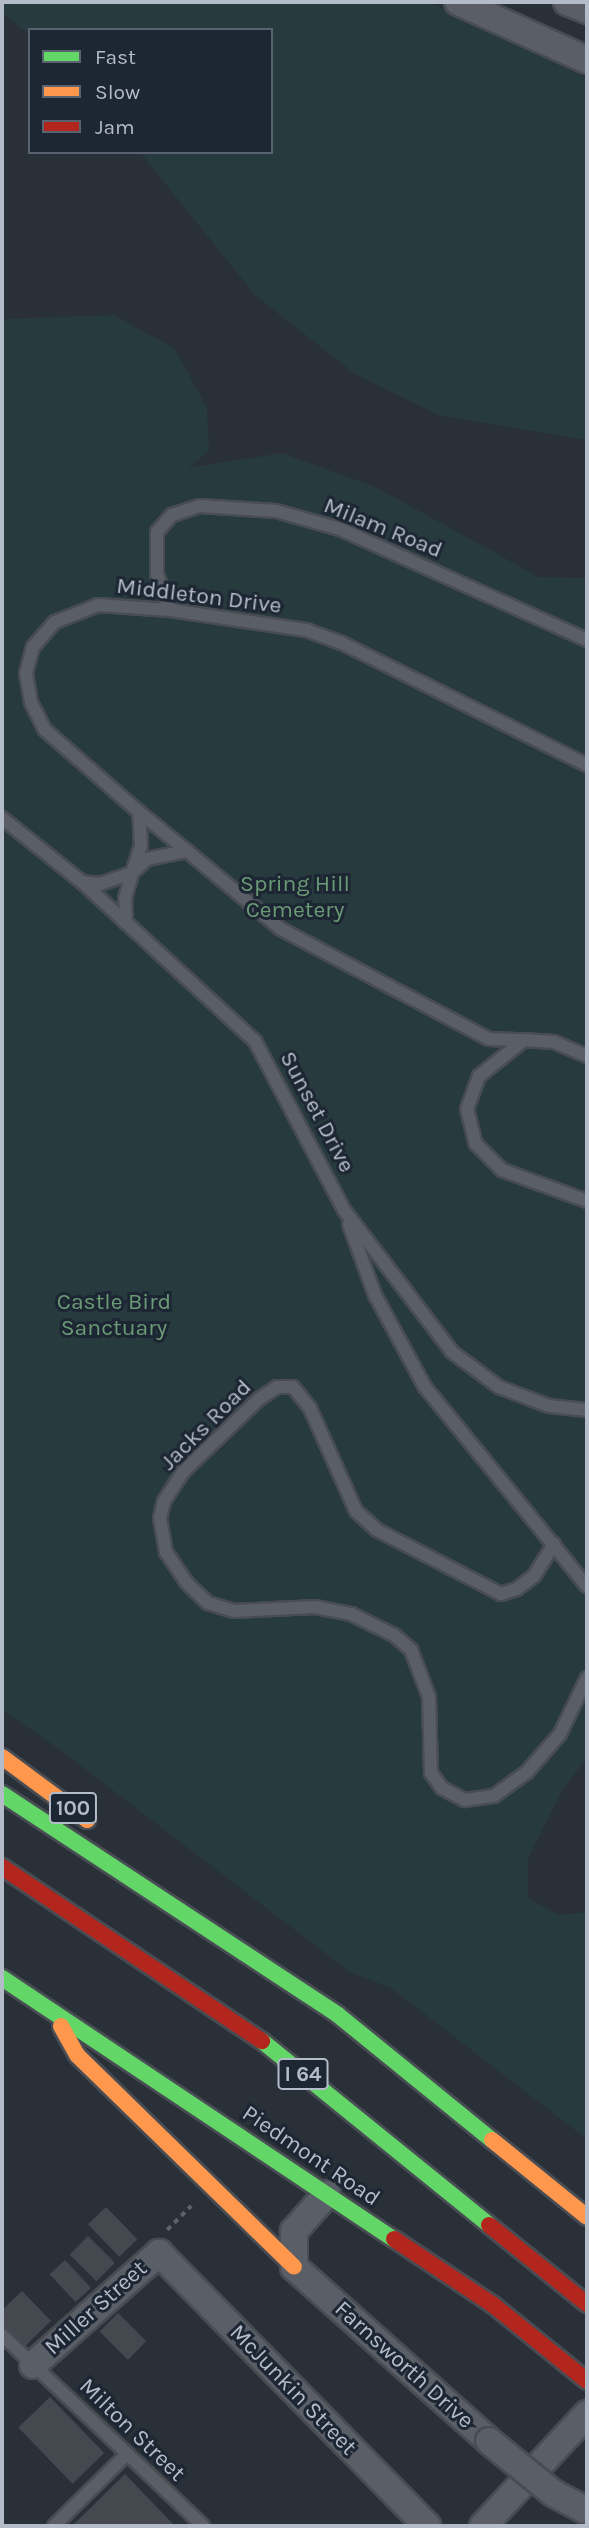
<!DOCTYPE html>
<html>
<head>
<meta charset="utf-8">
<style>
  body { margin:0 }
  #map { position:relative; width:589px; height:2528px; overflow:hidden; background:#2a3038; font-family:Karla,sans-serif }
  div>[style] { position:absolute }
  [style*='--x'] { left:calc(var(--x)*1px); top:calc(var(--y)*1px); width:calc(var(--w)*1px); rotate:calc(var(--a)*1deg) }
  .green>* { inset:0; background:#273a3e }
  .building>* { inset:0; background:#444950; transform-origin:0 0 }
  .path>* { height:3.5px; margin-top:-1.75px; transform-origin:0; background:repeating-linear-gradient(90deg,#5d636a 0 5px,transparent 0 10px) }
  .roads { filter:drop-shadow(2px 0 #484c53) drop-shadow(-2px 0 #484c53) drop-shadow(0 2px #484c53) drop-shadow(0 -2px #484c53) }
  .lane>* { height:12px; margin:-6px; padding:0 6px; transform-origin:6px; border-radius:6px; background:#5a5e66 }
  .street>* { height:26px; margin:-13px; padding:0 13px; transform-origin:13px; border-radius:13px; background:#5a5e66 }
  .fast>* { height:16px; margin:-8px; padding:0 8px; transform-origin:8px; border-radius:8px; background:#63d668 }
  .slow>* { height:16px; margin:-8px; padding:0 8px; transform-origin:8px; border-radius:8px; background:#ff974d }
  .jam>* { height:16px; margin:-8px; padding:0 8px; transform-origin:8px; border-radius:8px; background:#b3261e }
  .bridges { filter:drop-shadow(2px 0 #484c53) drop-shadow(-2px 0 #484c53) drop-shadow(0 2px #484c53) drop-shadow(0 -2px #484c53) }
  .street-bridge>* { height:26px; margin:-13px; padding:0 13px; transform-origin:13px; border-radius:13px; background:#5a5e66 }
  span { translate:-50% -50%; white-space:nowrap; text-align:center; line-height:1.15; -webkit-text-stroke:6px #1d2633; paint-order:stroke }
  .shield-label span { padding:2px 5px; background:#1d2633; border:2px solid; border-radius:5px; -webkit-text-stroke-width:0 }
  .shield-label { font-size:21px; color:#b4bcc9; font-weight:700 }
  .street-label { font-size:23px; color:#b4bcc9 }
  .park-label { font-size:23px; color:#6b9a76 }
  .frame { position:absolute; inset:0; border:4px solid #b4bcc9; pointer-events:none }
  .legend { position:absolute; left:28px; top:28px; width:245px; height:126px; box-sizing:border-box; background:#1d2633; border:2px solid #59626f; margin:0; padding:9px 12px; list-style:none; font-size:21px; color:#b4bcc9 }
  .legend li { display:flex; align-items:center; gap:14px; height:35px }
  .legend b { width:35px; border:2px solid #59626f }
</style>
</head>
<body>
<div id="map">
  <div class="green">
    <i style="clip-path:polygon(2px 2px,430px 2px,587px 78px,587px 440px,438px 415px,355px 374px,255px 295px,140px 152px,271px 152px,271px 30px,30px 30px,30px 35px,2px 13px)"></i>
    <i style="clip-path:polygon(114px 315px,175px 349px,207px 408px,209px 451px,188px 468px,282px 453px,375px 487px,539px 577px,587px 578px,587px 1757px,562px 1791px,528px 1858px,528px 1898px,559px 1915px,587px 1912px,587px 2139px,391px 1988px,350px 1972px,55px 1746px,2px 1710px,2px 319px)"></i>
  </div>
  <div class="building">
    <i style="left:106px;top:2207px;width:45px;height:25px;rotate:46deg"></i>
    <i style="left:88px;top:2236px;width:38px;height:26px;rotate:45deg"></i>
    <i style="left:65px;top:2260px;width:38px;height:21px;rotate:47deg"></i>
    <i style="clip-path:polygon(22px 2291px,51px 2321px,22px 2349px,2px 2328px,2px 2310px)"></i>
    <i style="left:118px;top:2313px;width:40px;height:26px;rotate:45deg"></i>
    <i style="left:50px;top:2397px;width:78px;height:44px;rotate:46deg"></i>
    <i style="clip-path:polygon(125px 2474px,175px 2526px,72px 2526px)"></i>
  </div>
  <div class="path">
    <i style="--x:167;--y:2230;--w:34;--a:-45"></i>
  </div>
  <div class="roads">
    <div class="lane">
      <i style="--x:170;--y:610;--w:38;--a:-110"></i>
      <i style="--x:157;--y:574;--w:42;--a:-90"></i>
      <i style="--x:157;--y:532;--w:23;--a:-49"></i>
      <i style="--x:172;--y:515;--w:29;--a:-18"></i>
      <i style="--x:200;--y:506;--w:76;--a:3.8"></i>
      <i style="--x:276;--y:511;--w:66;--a:15.7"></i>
      <i style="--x:340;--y:529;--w:271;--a:24.2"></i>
      <i style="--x:139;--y:812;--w:62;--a:39.1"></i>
      <i style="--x:2;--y:818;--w:102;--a:38.7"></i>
      <i style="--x:82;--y:882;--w:235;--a:42.6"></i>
      <i style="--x:255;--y:1041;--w:191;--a:62.2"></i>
      <i style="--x:344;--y:1210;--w:178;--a:52.7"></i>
      <i style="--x:452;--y:1352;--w:59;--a:36.7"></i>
      <i style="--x:499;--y:1387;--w:53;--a:20.8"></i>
      <i style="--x:549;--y:1406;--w:38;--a:6"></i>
      <i style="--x:82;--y:882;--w:18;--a:6"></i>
      <i style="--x:100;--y:884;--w:34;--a:-19"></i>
      <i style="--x:132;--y:873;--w:28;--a:-72"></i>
      <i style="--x:141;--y:846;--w:34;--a:-93"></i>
      <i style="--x:139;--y:812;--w:125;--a:-138.9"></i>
      <i style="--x:45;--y:730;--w:31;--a:-117"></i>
      <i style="--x:31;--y:702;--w:29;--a:-100"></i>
      <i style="--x:26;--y:673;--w:27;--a:-75"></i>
      <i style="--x:33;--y:647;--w:33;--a:-49"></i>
      <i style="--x:55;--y:622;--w:46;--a:-21.6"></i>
      <i style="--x:98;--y:605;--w:72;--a:4"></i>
      <i style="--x:170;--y:610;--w:137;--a:8.4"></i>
      <i style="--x:306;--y:630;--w:38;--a:20"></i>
      <i style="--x:342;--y:643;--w:274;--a:26.5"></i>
      <i style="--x:126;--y:923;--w:25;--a:-92"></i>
      <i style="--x:125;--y:898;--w:26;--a:-74"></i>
      <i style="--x:132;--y:873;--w:21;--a:-43"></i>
      <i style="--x:147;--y:859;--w:41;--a:-11.3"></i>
      <i style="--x:187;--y:851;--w:122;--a:39.7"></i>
      <i style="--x:281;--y:929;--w:235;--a:27.9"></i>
      <i style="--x:489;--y:1039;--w:35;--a:2"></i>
      <i style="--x:587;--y:1056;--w:36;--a:-157"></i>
      <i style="--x:554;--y:1042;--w:30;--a:-176"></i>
      <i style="--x:524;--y:1040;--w:58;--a:141.3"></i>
      <i style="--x:479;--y:1076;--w:35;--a:110"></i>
      <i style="--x:467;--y:1109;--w:36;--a:76"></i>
      <i style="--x:476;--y:1144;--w:37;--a:45"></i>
      <i style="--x:502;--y:1170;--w:90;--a:20"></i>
      <i style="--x:349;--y:1224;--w:76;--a:69.9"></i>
      <i style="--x:375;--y:1295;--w:105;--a:61.5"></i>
      <i style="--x:425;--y:1387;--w:257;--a:50.9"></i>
      <i style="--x:554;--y:1544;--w:38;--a:122"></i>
      <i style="--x:534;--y:1576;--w:21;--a:143"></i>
      <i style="--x:517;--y:1589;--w:17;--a:163"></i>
      <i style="--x:501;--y:1594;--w:140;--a:-152.7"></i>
      <i style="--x:377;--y:1530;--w:28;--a:-138"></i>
      <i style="--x:356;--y:1511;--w:113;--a:-114.1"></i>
      <i style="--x:310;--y:1408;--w:27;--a:-129"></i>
      <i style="--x:293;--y:1387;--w:16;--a:180"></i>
      <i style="--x:277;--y:1387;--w:22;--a:146"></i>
      <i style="--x:259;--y:1399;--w:105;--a:136.2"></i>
      <i style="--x:183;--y:1472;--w:35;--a:123"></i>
      <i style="--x:164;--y:1501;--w:17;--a:103"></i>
      <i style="--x:160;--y:1518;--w:35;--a:80"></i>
      <i style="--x:166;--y:1552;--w:36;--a:56"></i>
      <i style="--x:186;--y:1582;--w:30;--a:44"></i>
      <i style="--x:208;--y:1603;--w:27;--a:17"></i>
      <i style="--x:234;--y:1611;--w:81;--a:-2.8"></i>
      <i style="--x:315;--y:1607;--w:37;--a:11"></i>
      <i style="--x:351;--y:1614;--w:48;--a:26"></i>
      <i style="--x:394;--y:1635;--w:23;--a:41"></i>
      <i style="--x:411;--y:1650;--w:50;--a:69"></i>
      <i style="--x:429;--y:1697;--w:76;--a:88.5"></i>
      <i style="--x:431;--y:1773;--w:19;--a:54"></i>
      <i style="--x:442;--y:1788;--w:26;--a:28"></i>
      <i style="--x:465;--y:1800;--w:29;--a:-8"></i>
      <i style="--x:494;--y:1796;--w:41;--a:-36"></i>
      <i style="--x:527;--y:1772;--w:50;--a:-49"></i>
      <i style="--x:560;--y:1734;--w:62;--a:-64.3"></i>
      <i style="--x:2;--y:2335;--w:277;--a:43.5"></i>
      <i style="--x:54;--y:2526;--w:103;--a:-44.6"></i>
    </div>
    <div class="street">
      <i style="--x:458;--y:2;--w:141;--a:24.2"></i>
      <i style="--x:567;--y:2;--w:22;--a:22"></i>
      <i style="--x:327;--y:2194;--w:50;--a:131.7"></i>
      <i style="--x:294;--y:2231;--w:36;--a:90"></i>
      <i style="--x:294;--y:2267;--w:261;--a:41.7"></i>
      <i style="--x:33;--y:2365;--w:169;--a:-41.6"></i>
      <i style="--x:159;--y:2253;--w:383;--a:45.5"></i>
      <i style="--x:483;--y:2526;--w:153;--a:-47.1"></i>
    </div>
    <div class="fast">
      <i style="--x:2;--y:1794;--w:402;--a:33.3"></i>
      <i style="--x:338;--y:2015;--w:198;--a:39.1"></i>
      <i style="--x:2;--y:1978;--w:471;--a:33.7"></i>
      <i style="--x:262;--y:2041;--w:292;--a:39"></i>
    </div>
    <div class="slow">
      <i style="--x:2;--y:1757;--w:106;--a:36.5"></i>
      <i style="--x:61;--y:2026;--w:33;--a:61"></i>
      <i style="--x:77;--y:2055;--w:303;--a:44.3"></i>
      <i style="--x:492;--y:2140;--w:122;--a:39"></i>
    </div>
    <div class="jam">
      <i style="--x:2;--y:1867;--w:313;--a:33.8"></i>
      <i style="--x:489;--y:2225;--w:126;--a:38.9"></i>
      <i style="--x:394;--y:2239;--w:118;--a:33.6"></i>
      <i style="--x:492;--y:2304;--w:122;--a:39"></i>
    </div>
  </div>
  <div class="bridges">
    <div class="street-bridge">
      <i style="--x:489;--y:2441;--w:82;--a:39.1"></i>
      <i style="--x:553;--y:2493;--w:38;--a:28"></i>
    </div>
  </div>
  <div class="shield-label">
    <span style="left:73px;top:1808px">100</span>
    <span style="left:303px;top:2074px">I 64</span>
  </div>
  <div class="street-label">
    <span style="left:383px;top:528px;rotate:22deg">Milam Road</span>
    <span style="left:199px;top:596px;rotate:7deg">Middleton Drive</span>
    <span style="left:317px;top:1112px;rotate:62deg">Sunset Drive</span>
    <span style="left:206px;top:1425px;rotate:-45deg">Jacks Road</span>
    <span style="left:311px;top:2156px;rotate:34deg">Piedmont Road</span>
    <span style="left:96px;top:2308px;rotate:-42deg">Miller Street</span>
    <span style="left:404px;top:2365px;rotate:42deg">Farnsworth Drive</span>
    <span style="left:293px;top:2390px;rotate:46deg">McJunkin Street</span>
    <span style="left:132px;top:2430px;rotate:44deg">Milton Street</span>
  </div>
  <div class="park-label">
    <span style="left:295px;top:897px">Spring Hill<br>Cemetery</span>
    <span style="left:114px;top:1315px">Castle Bird<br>Sanctuary</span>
  </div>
  <div class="frame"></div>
  <ul class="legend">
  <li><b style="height:9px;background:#63d668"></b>Fast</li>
  <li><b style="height:9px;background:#ff974d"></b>Slow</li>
  <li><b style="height:9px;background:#b3261e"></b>Jam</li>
  </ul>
</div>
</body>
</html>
